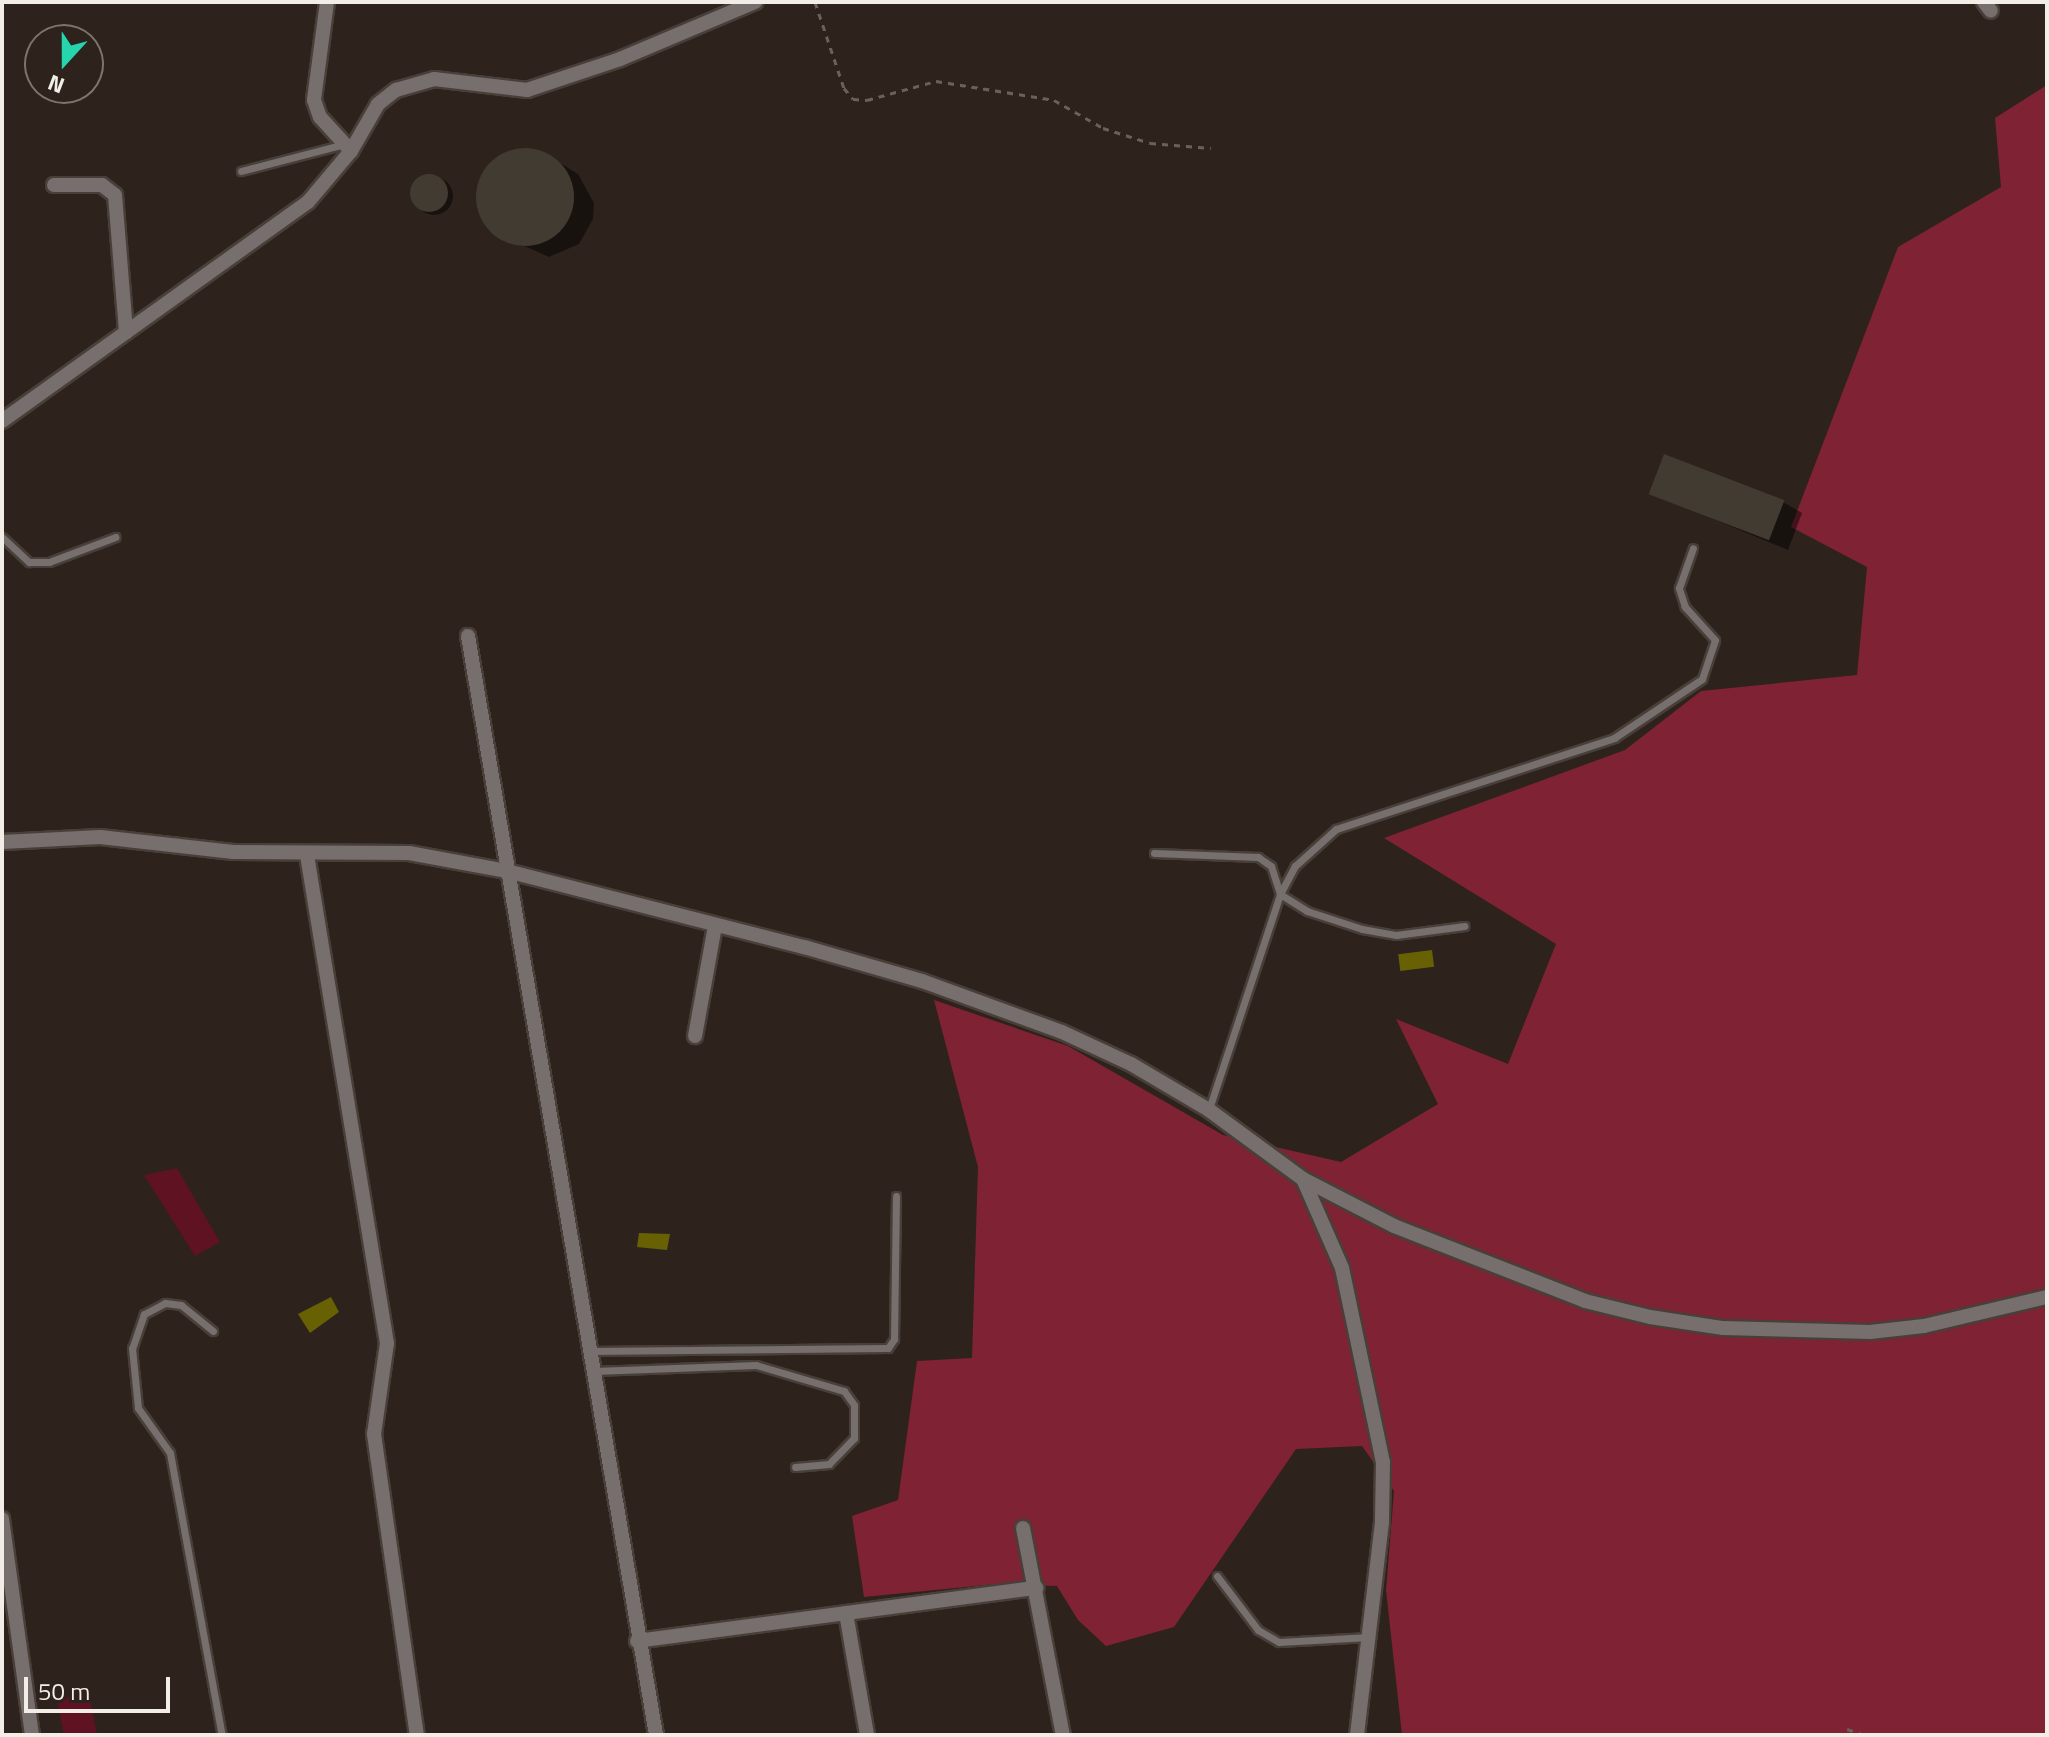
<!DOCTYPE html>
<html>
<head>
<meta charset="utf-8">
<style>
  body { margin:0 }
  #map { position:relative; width:2049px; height:1737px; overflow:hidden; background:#2d231c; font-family:"Titillium Web",sans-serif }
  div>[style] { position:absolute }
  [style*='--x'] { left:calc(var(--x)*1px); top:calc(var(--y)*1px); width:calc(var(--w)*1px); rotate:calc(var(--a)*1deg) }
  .green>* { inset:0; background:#5e1222 }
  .forest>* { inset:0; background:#7f2233 }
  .water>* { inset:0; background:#676103; transform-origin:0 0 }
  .shadow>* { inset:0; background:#0007 }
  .round { border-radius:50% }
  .building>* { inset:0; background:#413b31; transform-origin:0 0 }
  .path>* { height:3px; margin-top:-1.5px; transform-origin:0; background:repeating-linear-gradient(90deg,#6a615b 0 6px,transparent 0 12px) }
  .roads { filter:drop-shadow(2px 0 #493f39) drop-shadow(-2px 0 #493f39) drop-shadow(0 2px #493f39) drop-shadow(0 -2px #493f39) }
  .service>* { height:7px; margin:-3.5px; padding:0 3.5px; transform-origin:3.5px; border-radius:3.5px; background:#766f6d }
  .minor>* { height:14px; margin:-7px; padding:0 7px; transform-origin:7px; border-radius:7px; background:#766f6d }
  span { translate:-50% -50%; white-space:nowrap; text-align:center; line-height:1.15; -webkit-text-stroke:8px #2d231c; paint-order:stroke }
  .frame { position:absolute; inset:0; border:4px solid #f3ede8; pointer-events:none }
  .north { position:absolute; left:24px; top:24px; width:80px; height:80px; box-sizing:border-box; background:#2d231c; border:2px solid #7c746e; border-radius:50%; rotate:201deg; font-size:22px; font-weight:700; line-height:32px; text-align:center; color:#f3ede8 }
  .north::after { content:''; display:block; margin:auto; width:28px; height:36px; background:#26d5ae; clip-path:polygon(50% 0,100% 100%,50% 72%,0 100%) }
  .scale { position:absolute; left:24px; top:1677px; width:146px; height:36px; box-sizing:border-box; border:4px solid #f3ede8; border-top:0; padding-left:10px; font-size:24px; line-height:28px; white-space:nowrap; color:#f3ede8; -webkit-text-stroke:6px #2d231c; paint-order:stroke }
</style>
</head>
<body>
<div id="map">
  <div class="green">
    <i style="clip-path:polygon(177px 1168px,220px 1242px,195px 1256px,144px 1175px)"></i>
    <i style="clip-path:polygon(89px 1693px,97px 1735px,64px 1735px,57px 1699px)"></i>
  </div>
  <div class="forest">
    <i style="clip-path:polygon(2047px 85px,2047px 1735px,1402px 1735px,1386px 1590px,1394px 1491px,1362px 1446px,1296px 1449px,1174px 1627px,1106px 1646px,1078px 1620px,1057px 1586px,996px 1584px,864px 1597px,852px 1516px,898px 1500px,917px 1361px,972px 1358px,978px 1167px,934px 1000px,1068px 1046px,1223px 1135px,1341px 1162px,1438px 1104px,1396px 1019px,1508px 1064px,1556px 944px,1384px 838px,1625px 750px,1701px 691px,1857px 675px,1867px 567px,1791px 527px,1898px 247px,2001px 187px,1995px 118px)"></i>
  </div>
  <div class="water">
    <i style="left:1432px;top:950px;width:17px;height:34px;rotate:83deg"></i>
    <i style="clip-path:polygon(639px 1233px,670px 1234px,667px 1250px,637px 1247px)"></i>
    <i style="clip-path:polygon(331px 1297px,339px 1312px,310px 1333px,298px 1314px)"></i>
  </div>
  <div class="shadow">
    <i style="clip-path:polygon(521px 150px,544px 153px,578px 174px,594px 203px,593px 219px,579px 244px,549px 257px,493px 232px,478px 203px,482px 177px,491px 164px)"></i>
    <i class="round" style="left:415px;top:177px;width:38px;height:38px"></i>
    <i style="clip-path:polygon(1651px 493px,1783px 502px,1802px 513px,1788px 550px)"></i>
  </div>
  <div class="building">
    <i class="round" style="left:476px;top:148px;width:98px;height:98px"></i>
    <i class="round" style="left:410px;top:174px;width:38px;height:38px"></i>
    <i style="left:1664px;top:454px;width:129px;height:43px;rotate:21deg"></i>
  </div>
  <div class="path">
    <i style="--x:815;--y:2;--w:91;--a:71.4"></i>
    <i style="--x:844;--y:88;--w:14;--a:51"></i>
    <i style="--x:853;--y:99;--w:14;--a:4"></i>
    <i style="--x:867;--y:100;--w:72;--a:-15.4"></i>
    <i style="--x:936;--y:81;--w:120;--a:9.1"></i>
    <i style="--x:1054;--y:100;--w:56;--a:29.7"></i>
    <i style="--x:1103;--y:128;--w:49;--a:17.7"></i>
    <i style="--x:1150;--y:143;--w:61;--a:4.7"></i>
    <i style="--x:1847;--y:1729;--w:18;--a:19"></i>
  </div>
  <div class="roads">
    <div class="service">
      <i style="--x:241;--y:171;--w:107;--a:-14.6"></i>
      <i style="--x:2;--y:537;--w:37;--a:43"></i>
      <i style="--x:29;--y:562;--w:20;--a:0"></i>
      <i style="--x:49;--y:562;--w:71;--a:-20.7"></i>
      <i style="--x:1154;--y:853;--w:104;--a:2.2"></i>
      <i style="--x:1258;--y:857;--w:16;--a:35"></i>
      <i style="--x:1271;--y:866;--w:29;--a:72"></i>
      <i style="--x:1280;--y:894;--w:32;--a:32"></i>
      <i style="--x:1307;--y:911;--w:58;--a:18.1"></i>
      <i style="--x:1362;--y:929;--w:35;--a:10"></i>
      <i style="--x:1396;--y:935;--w:69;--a:-7.5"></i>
      <i style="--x:1209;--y:1109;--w:226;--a:-71.7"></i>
      <i style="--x:1280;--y:894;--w:32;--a:-62"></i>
      <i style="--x:1295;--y:866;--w:55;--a:-42.1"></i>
      <i style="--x:1336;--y:829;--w:293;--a:-18.1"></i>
      <i style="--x:1614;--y:738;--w:106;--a:-33.8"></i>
      <i style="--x:1702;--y:679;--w:41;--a:-71.6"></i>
      <i style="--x:1715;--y:640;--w:45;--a:-132.3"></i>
      <i style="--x:1685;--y:607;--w:20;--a:-108"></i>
      <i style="--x:1679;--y:588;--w:42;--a:-70.7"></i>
      <i style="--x:213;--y:1331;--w:41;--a:-140.9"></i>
      <i style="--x:181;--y:1305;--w:16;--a:-173"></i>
      <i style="--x:165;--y:1303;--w:24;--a:152"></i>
      <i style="--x:144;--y:1314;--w:36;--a:109"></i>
      <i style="--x:132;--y:1348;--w:60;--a:84.3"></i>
      <i style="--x:138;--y:1408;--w:55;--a:54.6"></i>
      <i style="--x:170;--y:1453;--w:287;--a:79.6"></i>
      <i style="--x:591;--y:1351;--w:297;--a:-0.6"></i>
      <i style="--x:888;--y:1348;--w:11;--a:-56"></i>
      <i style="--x:894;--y:1339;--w:143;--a:-89.2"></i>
      <i style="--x:594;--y:1371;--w:162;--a:-2.1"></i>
      <i style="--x:756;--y:1365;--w:92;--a:16.5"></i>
      <i style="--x:844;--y:1391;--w:17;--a:54"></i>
      <i style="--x:854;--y:1405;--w:33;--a:90"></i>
      <i style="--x:854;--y:1438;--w:36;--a:134"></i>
      <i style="--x:829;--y:1464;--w:34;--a:175"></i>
      <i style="--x:1217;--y:1576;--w:68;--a:52.8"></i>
      <i style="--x:1258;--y:1630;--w:24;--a:30"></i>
      <i style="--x:1279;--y:1642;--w:90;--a:-3.2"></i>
    </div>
    <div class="minor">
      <i style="--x:327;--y:2;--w:99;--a:97.6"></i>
      <i style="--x:314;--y:100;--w:18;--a:71"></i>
      <i style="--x:320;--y:117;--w:46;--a:47.6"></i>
      <i style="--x:1984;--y:2;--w:11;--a:52"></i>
      <i style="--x:54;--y:185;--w:48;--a:0"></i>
      <i style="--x:102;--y:185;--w:16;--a:38"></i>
      <i style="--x:115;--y:195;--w:138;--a:85.4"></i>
      <i style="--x:2;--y:421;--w:376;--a:-35.6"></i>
      <i style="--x:308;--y:202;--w:67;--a:-49.9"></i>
      <i style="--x:351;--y:151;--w:54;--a:-60.1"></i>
      <i style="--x:378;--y:104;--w:23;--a:-38"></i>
      <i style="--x:396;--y:90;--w:40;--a:-16"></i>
      <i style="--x:434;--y:79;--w:94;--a:6.7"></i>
      <i style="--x:527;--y:90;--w:98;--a:-18.4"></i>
      <i style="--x:620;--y:59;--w:147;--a:-22.9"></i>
      <i style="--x:468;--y:636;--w:1115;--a:80.29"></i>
      <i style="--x:2;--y:842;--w:98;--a:-2.9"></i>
      <i style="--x:100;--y:837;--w:134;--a:6.4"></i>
      <i style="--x:233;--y:852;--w:176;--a:0.3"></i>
      <i style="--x:409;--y:853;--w:100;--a:10.4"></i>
      <i style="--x:507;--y:871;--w:307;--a:14.4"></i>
      <i style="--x:804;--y:947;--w:123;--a:16.1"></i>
      <i style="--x:922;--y:981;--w:149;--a:20"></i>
      <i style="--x:1062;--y:1032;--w:76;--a:24.9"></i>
      <i style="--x:1131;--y:1064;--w:91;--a:30.5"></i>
      <i style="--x:1209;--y:1110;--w:117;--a:36.3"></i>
      <i style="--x:1303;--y:1179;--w:102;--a:27.3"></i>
      <i style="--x:1394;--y:1226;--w:205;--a:21.4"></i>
      <i style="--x:1585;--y:1301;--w:67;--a:13.8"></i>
      <i style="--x:1650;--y:1317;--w:74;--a:8.6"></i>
      <i style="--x:1723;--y:1328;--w:147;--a:1.6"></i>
      <i style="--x:1870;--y:1332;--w:54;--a:-6.3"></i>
      <i style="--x:1924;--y:1326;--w:126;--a:-13.3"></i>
      <i style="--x:307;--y:855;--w:495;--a:80.7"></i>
      <i style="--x:387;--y:1343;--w:92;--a:98.1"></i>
      <i style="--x:374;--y:1434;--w:304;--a:81.9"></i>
      <i style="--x:695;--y:1036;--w:112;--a:-79.7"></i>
      <i style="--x:1303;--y:1179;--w:97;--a:66.3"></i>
      <i style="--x:1342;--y:1268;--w:198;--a:78.1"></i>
      <i style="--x:1383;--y:1462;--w:60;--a:91"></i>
      <i style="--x:1382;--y:1522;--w:214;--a:96.7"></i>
      <i style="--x:2;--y:1519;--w:218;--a:82.1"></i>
      <i style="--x:1023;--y:1528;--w:211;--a:79.1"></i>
      <i style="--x:846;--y:1613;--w:124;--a:80.2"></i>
      <i style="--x:637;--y:1641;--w:403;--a:-7.6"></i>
    </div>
  </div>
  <div class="frame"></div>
  <div class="north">N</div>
  <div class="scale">50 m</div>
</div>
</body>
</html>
